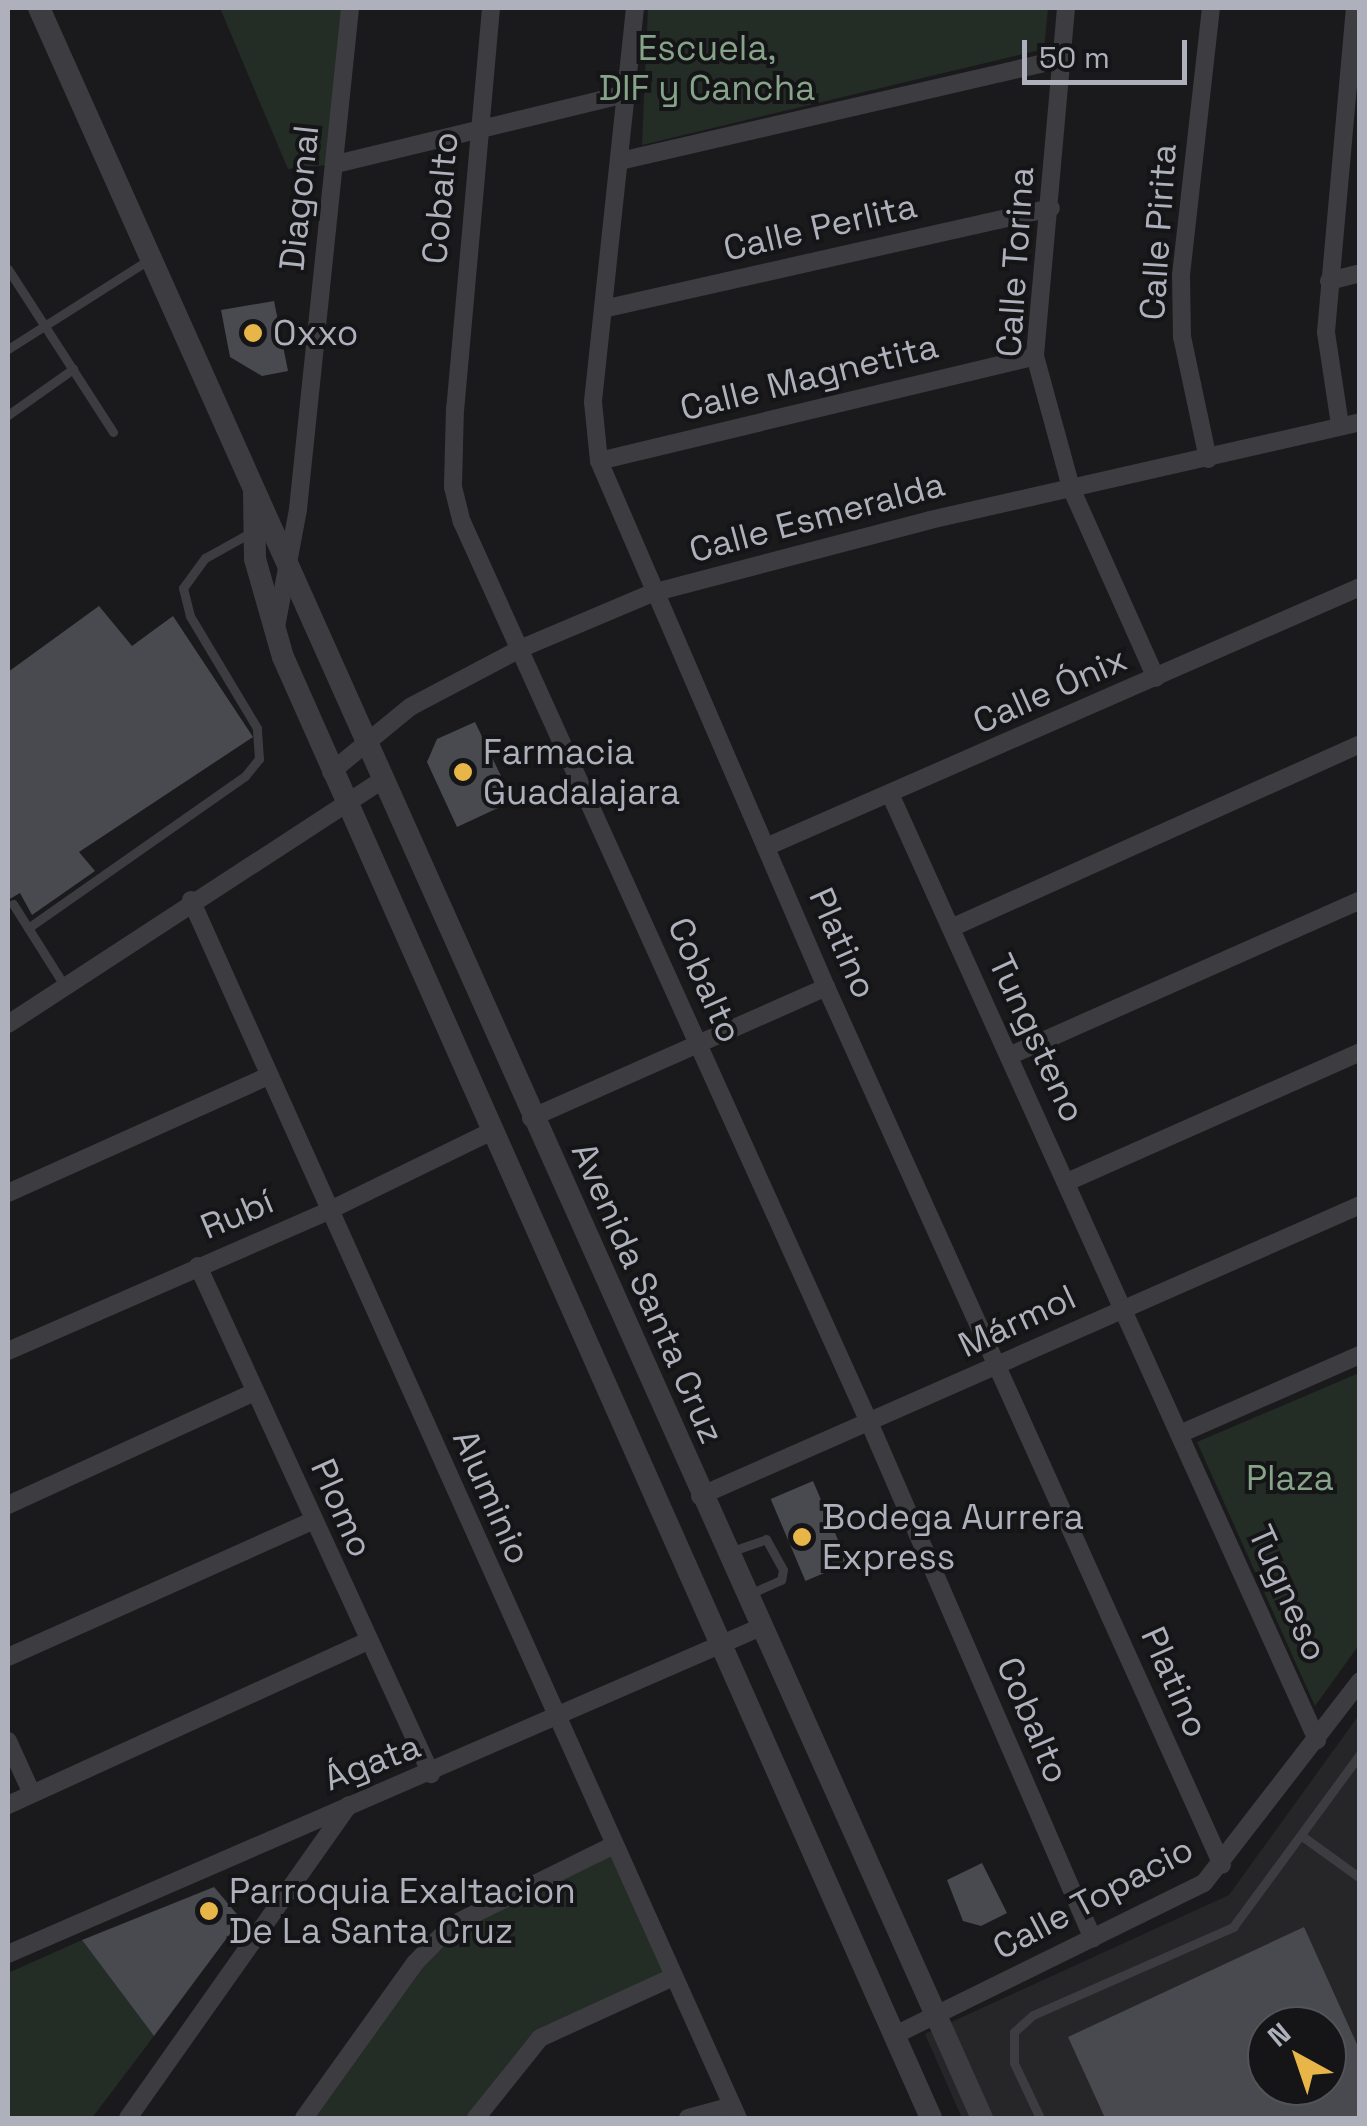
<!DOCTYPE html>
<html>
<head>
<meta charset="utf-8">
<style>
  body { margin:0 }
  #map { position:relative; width:1367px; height:2126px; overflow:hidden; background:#1a1a1c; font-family:"Space Grotesk",sans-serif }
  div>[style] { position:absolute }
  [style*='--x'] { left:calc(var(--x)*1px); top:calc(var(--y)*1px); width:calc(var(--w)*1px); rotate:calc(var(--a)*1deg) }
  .built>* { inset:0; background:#262629 }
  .green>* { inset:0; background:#242c26 }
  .building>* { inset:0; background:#494a4f; transform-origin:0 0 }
  .service>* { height:9px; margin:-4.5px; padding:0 4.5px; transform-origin:4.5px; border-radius:4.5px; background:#3c3c41 }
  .minor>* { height:18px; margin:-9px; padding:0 9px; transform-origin:9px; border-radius:9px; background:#3c3c41 }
  .tertiary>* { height:22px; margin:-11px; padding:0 11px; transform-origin:11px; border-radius:11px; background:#3c3c41 }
  .dots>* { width:28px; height:28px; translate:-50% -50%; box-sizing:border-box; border:5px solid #151517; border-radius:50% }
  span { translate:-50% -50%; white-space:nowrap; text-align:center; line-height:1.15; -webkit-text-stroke:8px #151517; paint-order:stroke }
  .park-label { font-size:35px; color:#86a489 }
  .street-label { font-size:35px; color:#aeb1bb }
  .poi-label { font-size:35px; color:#aeb1bb }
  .left { translate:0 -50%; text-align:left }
  .frame { position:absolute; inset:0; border:10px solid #aeb1bb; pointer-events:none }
  .north { position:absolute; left:1247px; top:2006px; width:100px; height:100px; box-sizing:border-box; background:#151517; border:2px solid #525359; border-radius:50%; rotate:320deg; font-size:28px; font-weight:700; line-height:40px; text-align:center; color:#aeb1bb }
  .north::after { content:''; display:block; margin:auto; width:35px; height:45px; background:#e7b548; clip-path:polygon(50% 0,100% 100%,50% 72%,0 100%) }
  .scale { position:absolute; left:1022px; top:40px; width:165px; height:45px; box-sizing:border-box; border:5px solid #aeb1bb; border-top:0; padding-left:12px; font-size:30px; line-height:35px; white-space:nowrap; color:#aeb1bb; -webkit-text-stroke:8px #151517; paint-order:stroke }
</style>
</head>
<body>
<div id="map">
  <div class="built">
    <i style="clip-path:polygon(evenodd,1359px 1715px,1359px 2118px,962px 2118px,925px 2034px,1229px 1895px,1359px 1715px,1267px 2026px,1327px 2026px,1327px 2086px,1267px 2086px,1267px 2026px)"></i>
  </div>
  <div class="green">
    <i style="clip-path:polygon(220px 8px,350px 8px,336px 164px,288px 169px)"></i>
    <i style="clip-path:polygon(648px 8px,1048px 8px,1044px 49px,642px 145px)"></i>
    <i style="clip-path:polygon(1359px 1373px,1359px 1645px,1315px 1706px,1197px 1442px)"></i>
    <i style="clip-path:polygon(612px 1846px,671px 1978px,540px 2038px,476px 2118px,304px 2118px,452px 1925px)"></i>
    <i style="clip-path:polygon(82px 1940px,154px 2036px,92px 2118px,8px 2118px,8px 1973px)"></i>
  </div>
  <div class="building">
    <i style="clip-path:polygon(274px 301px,288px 371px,262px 376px,230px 357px,221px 310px)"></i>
    <i style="clip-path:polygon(99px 606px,132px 646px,173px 616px,253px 737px,79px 852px,95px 871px,32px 915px,20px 893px,8px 900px,8px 672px)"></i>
    <i style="clip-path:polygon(475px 722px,513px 801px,457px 827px,427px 762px,437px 739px)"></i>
    <i style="left:813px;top:1481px;width:89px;height:46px;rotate:67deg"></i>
    <i style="clip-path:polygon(982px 1863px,1007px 1913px,981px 1926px,963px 1921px,947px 1880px)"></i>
    <i style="clip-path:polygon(214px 1887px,241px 1919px,154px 2036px,82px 1940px)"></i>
    <i style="clip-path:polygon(evenodd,1304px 1927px,1360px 2051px,1360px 2117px,1105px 2118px,1068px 2037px,1304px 1927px,1267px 2026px,1327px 2026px,1327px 2086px,1267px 2086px,1267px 2026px)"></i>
  </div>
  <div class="service">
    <i style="--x:8;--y:269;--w:194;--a:57.2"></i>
    <i style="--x:8;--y:349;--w:168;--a:-32.4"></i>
    <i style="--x:8;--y:415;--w:80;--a:-35.3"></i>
    <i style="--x:13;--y:904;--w:96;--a:57.8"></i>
    <i style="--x:28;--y:928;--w:265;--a:-35"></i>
    <i style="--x:245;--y:776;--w:22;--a:-51"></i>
    <i style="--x:259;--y:759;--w:31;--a:-94"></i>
    <i style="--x:257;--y:728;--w:131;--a:-120.9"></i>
    <i style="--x:190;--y:616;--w:29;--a:-104"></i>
    <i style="--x:183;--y:588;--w:37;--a:-54"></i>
    <i style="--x:205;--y:558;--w:51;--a:-29.1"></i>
    <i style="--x:732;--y:1551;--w:36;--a:-19"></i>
    <i style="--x:766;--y:1539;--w:35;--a:61"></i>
    <i style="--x:783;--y:1570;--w:10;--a:101"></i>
    <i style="--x:781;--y:1580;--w:37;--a:156"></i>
    <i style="--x:1302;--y:1836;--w:72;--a:35.9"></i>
    <i style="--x:1040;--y:2118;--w:61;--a:-115.3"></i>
    <i style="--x:1014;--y:2063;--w:31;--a:-90"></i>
    <i style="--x:1014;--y:2032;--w:25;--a:-42"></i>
    <i style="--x:1033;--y:2015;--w:219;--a:-23.7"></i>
    <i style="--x:1233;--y:1927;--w:215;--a:-53.7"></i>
  </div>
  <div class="minor">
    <i style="--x:491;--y:8;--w:402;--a:95.1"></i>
    <i style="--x:455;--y:408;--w:79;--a:91.5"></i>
    <i style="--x:453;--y:487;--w:36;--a:76"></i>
    <i style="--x:462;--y:522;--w:988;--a:65.67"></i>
    <i style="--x:869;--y:1422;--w:563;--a:66.57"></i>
    <i style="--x:635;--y:8;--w:396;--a:96.1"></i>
    <i style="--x:593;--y:402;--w:59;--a:84.2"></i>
    <i style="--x:599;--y:461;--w:573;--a:66.66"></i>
    <i style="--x:826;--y:987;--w:963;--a:65.72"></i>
    <i style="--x:1066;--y:8;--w:349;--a:95.1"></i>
    <i style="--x:1035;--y:356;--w:137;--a:74.7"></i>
    <i style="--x:1071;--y:488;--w:208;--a:65.9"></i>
    <i style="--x:620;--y:161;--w:454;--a:-13"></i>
    <i style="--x:336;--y:164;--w:298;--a:-13.6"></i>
    <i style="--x:1329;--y:281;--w:32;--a:-14"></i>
    <i style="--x:603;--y:309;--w:459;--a:-12.7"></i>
    <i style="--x:1340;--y:425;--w:94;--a:-98.6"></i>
    <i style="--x:1326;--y:332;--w:325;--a:-84.9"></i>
    <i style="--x:1208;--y:459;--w:125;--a:-102"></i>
    <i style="--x:1182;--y:337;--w:62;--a:-90.9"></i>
    <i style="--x:1181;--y:275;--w:269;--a:-83.6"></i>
    <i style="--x:599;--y:461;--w:448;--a:-13.5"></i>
    <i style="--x:276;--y:627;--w:120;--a:-79.4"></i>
    <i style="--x:298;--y:509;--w:504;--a:-84.07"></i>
    <i style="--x:331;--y:772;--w:102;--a:-39.4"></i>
    <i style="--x:410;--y:707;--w:127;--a:-27.8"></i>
    <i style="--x:522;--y:648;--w:141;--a:-22.9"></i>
    <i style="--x:652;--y:593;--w:287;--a:-14.7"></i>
    <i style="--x:930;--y:520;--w:441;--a:-12.8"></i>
    <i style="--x:891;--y:796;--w:1036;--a:65.71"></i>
    <i style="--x:766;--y:847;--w:648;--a:-23.64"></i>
    <i style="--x:191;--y:900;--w:1335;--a:65.82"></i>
    <i style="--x:951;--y:928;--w:448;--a:-24.2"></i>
    <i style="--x:8;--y:1024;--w:447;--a:-33.1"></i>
    <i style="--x:1011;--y:1055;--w:382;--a:-23.9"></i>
    <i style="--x:531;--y:1118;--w:323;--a:-23.9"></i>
    <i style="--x:1067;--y:1182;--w:321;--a:-23.9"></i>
    <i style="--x:8;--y:1193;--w:287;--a:-24.2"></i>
    <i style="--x:198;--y:1266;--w:559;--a:65.36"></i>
    <i style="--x:8;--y:1351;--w:349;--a:-23.6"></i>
    <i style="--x:328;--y:1211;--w:180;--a:-26"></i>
    <i style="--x:1182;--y:1433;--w:194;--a:-23.7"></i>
    <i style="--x:700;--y:1496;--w:721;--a:-23.79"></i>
    <i style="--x:8;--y:1505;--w:272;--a:-24.6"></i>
    <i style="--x:8;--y:1657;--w:333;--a:-24.1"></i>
    <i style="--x:8;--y:1741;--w:58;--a:65.6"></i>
    <i style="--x:8;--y:1805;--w:396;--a:-24.5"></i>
    <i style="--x:8;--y:1954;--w:819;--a:-23.47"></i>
    <i style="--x:895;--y:2035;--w:344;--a:-26.2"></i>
    <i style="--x:1204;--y:1883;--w:255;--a:-52.3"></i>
    <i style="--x:128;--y:2118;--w:383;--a:-54.8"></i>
    <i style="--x:304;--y:2118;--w:191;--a:-54.4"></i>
    <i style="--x:415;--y:1963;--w:53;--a:-45.8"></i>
    <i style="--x:452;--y:1925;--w:178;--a:-26.3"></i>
    <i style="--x:476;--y:2118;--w:102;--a:-51.3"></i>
    <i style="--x:540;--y:2038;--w:144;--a:-24.6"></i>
    <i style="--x:688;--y:2118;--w:46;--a:-15.3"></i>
  </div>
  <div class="tertiary">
    <i style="--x:39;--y:8;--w:2311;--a:65.92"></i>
    <i style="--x:254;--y:494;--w:65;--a:89.1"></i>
    <i style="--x:255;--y:559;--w:102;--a:74.1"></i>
    <i style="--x:283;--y:657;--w:1598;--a:66.08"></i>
  </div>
  <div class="dots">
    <i style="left:253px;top:333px;background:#e7b548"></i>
    <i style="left:463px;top:772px;background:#e7b548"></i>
    <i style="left:802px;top:1537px;background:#e7b548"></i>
    <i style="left:209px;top:1911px;background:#e7b548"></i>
  </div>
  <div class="park-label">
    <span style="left:707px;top:68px">Escuela,<br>DIF y Cancha</span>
    <span style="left:1290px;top:1478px">Plaza</span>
  </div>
  <div class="street-label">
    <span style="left:299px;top:198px;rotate:-84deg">Diagonal</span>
    <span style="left:440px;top:198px;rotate:-85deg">Cobalto</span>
    <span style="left:820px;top:227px;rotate:-13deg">Calle Perlita</span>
    <span style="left:1158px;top:232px;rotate:-86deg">Calle Pirita</span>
    <span style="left:1015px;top:262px;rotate:-86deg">Calle Torina</span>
    <span style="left:809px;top:377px;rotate:-14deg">Calle Magnetita</span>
    <span style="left:817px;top:517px;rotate:-15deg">Calle Esmeralda</span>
    <span style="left:1050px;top:690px;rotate:-24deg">Calle Ónix</span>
    <span style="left:843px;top:943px;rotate:66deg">Platino</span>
    <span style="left:705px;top:980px;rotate:66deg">Cobalto</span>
    <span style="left:1037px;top:1038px;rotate:65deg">Tungsteno</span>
    <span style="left:237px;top:1214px;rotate:-23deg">Rubí</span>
    <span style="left:648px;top:1293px;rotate:66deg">Avenida Santa Cruz</span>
    <span style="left:1017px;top:1321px;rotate:-25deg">Mármol</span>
    <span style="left:492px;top:1497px;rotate:66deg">Aluminio</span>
    <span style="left:342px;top:1508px;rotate:66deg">Plomo</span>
    <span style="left:1288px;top:1593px;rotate:66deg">Tugneso</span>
    <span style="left:1175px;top:1682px;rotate:66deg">Platino</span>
    <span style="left:1033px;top:1720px;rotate:67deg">Cobalto</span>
    <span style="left:372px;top:1762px;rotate:-21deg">Ágata</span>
    <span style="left:1093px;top:1898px;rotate:-28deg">Calle Topacio</span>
  </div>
  <div class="poi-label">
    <span class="left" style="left:273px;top:333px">Oxxo</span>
    <span class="left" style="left:483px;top:772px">Farmacia<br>Guadalajara</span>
    <span class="left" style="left:822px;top:1537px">Bodega Aurrera<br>Express</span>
    <span class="left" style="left:229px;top:1911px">Parroquia Exaltacion<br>De La Santa Cruz</span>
  </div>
  <div class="frame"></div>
  <div class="north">N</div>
  <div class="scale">50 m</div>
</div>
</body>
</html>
